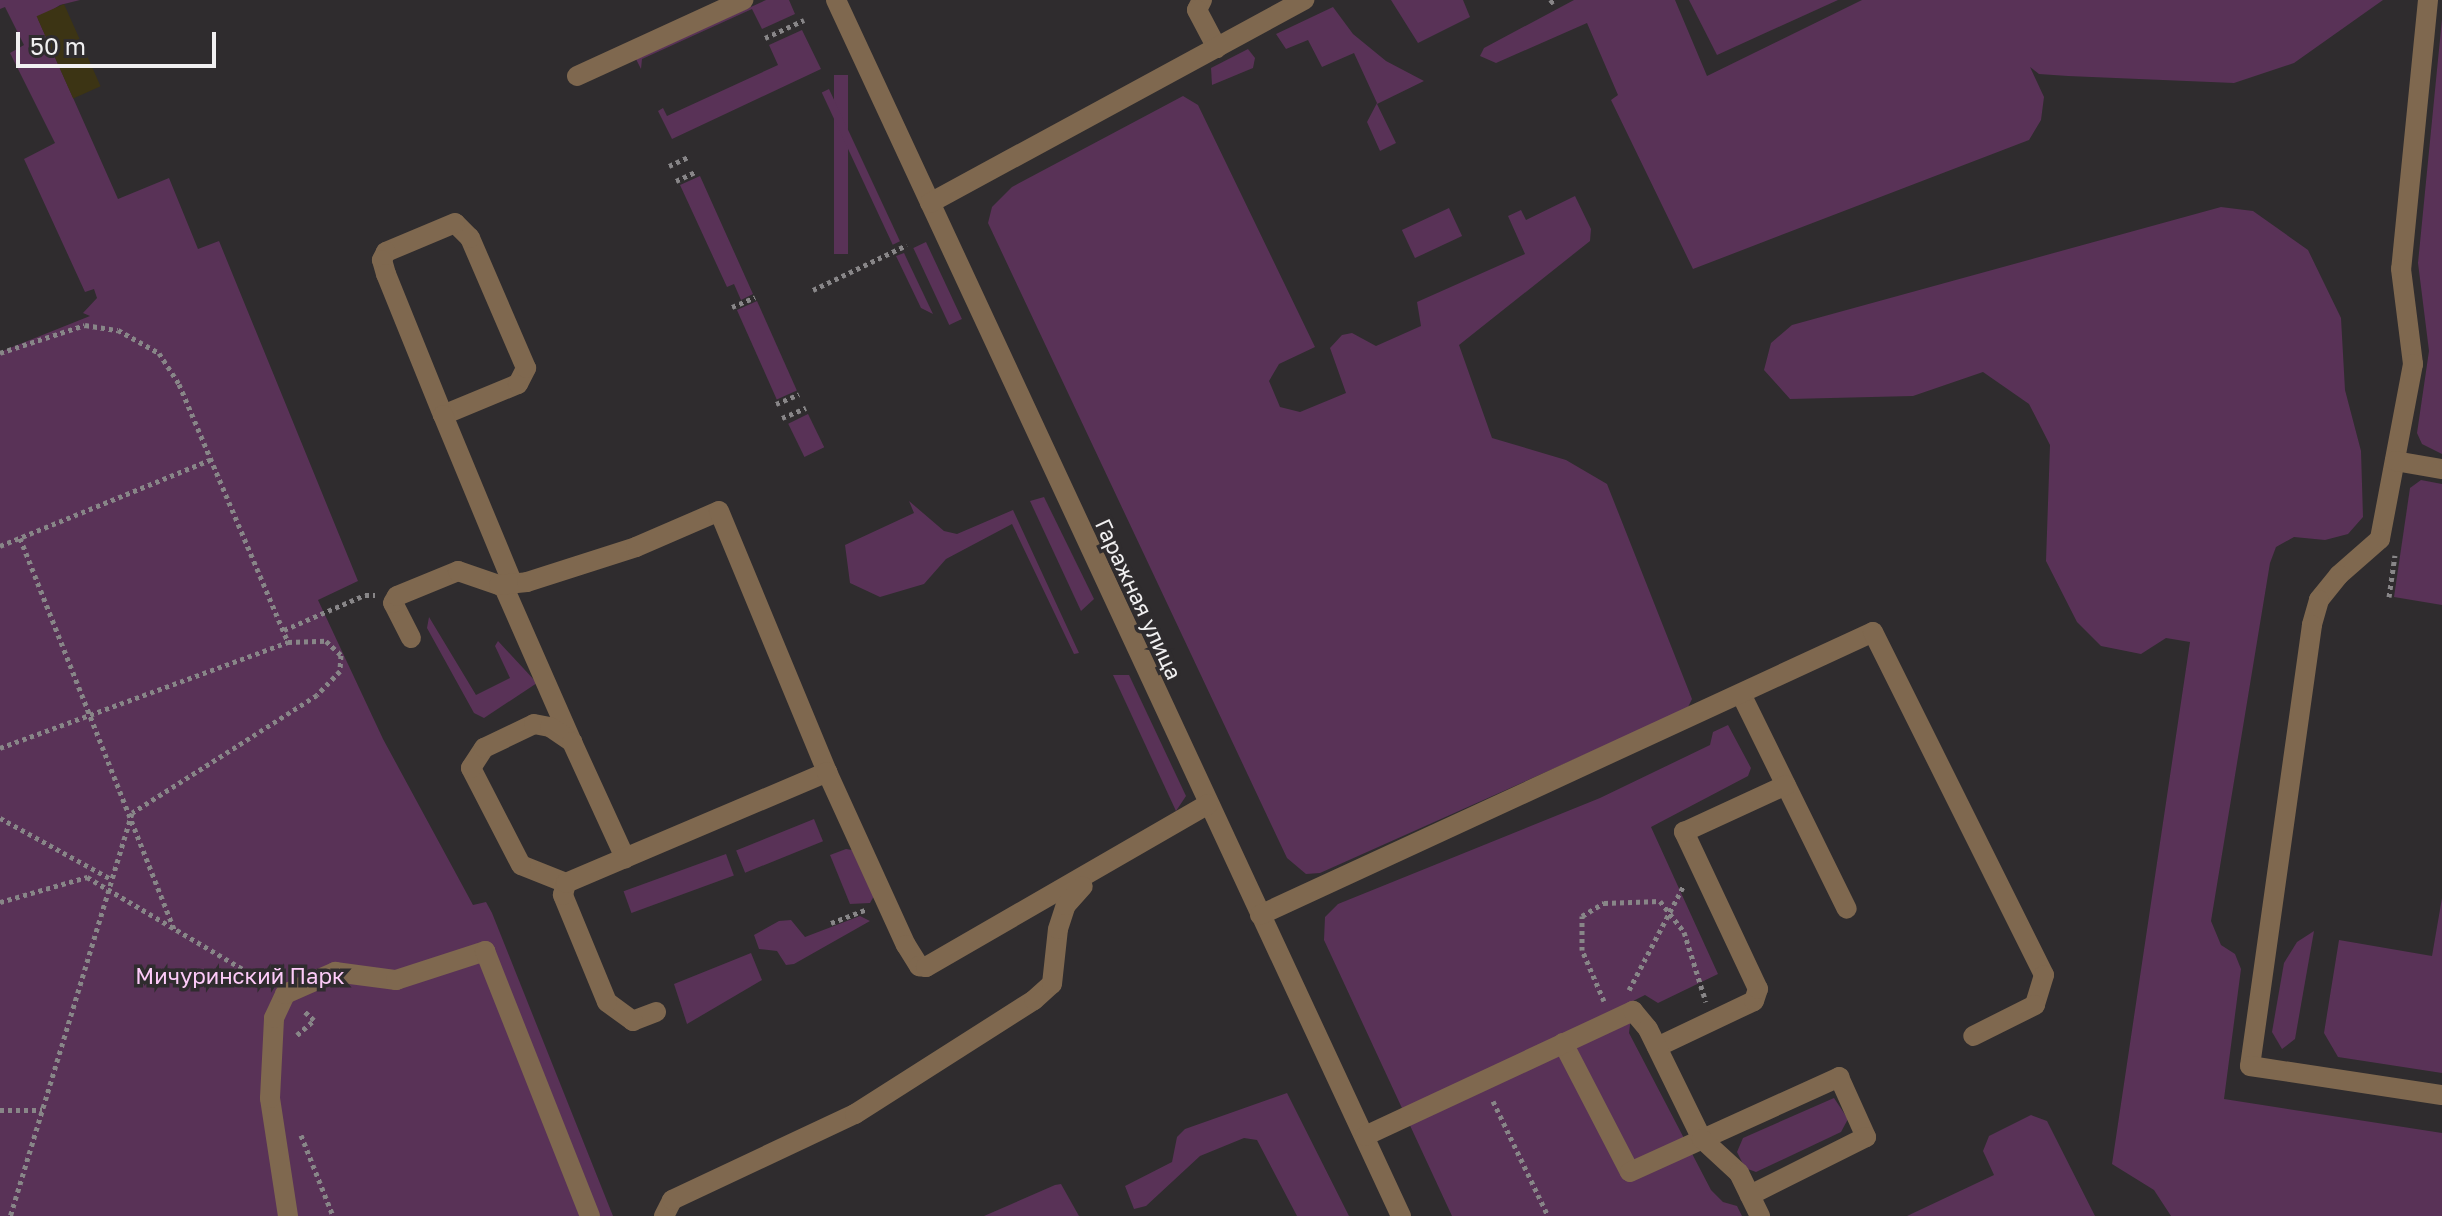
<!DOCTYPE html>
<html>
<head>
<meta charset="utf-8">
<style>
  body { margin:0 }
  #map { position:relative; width:2442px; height:1216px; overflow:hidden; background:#2f2c2e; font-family:"Golos Text",sans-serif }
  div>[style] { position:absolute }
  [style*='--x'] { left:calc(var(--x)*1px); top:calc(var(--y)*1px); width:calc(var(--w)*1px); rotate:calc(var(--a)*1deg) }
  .green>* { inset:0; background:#593257; transform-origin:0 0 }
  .sand>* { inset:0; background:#3c3414; transform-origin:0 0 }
  .path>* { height:5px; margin-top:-2.5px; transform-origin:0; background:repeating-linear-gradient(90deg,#888688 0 4px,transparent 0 8px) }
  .minor>* { height:20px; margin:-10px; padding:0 10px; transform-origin:10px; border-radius:10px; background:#7f684f }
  span { translate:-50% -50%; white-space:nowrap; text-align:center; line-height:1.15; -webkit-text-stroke:7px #2f2c2e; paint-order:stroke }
  .street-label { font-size:22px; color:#f1f0f1 }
  .park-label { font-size:22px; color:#fdcbf9 }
  .scale { position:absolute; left:16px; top:32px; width:200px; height:36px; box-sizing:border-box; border:4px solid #f1f0f1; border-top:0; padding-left:10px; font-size:24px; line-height:28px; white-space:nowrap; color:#f1f0f1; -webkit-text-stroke:6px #2f2c2e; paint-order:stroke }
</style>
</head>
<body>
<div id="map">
  <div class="green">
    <i style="clip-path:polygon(0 0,80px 0,60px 5px,38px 19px,118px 199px,169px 178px,198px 249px,219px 241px,358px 581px,318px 600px,383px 739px,473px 905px,486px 902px,492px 913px,613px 1216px,0 1216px,0 352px,90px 316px,83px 313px,97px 298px,94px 289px,85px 292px,24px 159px,55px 143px,10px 53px,24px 45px,5px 7px,0 9px)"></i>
    <i style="clip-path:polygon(766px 0,789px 0,795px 14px,762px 29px,752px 9px,642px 59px,641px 69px,636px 59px)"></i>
    <i style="clip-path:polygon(1391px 0,1463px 0,1470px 17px,1418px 43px)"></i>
    <i style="clip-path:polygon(1574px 0,1675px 0,1707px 76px,1862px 0,2383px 0,2294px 63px,2234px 83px,2068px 76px,2039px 74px,2030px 67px,2044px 97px,2041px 120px,2029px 140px,1693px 269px,1611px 100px,1618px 95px,1587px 23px,1496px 63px,1480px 56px,1484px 48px)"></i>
    <i style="clip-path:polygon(1689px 0,1838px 0,1717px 55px)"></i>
    <i style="clip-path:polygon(1333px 7px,1353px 34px,1386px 61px,1424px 81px,1377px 104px,1396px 143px,1380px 151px,1367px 122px,1377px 103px,1354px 53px,1322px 67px,1308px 40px,1286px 49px,1276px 34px)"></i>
    <i style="clip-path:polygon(2442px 19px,2442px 454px,2422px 444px,2417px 433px,2429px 351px,2418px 263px)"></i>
    <i style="clip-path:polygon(802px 30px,821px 69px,672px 139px,658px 111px,663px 108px,667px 116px,778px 65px,769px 45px)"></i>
    <i style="clip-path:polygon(1248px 49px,1255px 58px,1253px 68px,1212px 85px,1211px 68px)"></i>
    <i style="left:834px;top:75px;width:14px;height:179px"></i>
    <i style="left:829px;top:89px;width:168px;height:8px;rotate:65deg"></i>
    <i style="clip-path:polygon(1183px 96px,1198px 105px,1315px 347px,1279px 364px,1269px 381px,1280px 407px,1300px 412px,1346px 393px,1330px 348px,1342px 335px,1352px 333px,1376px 346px,1421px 326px,1417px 302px,1525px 254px,1508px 216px,1521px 210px,1526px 220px,1575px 196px,1591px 229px,1590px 241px,1459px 345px,1492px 438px,1566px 460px,1607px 484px,1692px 699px,1687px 709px,1320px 873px,1306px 874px,1287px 858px,988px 223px,992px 207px,1012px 187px)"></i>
    <i style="clip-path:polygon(700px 176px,753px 294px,741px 300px,734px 284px,727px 287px,680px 185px)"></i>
    <i style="clip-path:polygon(2221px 207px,2253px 211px,2308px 250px,2341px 318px,2345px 390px,2361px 451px,2363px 517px,2348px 534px,2325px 540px,2294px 537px,2276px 547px,2270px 563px,2211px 921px,2221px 945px,2235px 954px,2241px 969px,2224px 1099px,2442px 1133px,2442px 1216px,2171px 1216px,2154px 1190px,2112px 1164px,2190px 642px,2166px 638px,2141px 654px,2101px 646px,2077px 622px,2046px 561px,2050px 445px,2029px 404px,1983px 372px,1913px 396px,1790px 399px,1764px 370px,1771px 343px,1792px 325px)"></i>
    <i style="left:1449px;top:208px;width:31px;height:52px;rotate:65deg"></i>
    <i style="left:926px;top:242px;width:85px;height:14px;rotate:65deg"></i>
    <i style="clip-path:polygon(904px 253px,933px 314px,921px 308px,896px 256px)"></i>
    <i style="left:757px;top:301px;width:98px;height:22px;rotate:66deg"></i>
    <i style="left:808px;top:414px;width:37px;height:22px;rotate:64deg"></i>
    <i style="clip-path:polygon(2421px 480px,2442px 484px,2442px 605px,2394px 597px,2410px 488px)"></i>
    <i style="clip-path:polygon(1044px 497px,1094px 599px,1081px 611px,1030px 501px)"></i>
    <i style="clip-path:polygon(909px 501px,944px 531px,957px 534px,1013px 510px,1079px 653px,1074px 654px,1012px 524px,946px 559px,924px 584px,880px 597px,850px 583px,845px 545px,914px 513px)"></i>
    <i style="clip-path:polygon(429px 617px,476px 695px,510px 678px,495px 646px,498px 641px,537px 683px,484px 718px,474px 713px,427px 628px)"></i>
    <i style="clip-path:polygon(1113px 675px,1129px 675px,1186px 796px,1176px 811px)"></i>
    <i style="clip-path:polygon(1728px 725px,1751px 768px,1748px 776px,1651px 827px,1718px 974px,1658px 1003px,1645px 995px,1633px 1001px,1629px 1033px,1711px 1190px,1723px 1202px,1737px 1206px,1742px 1216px,1452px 1216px,1324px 940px,1325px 917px,1338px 904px,1600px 798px,1710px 745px,1713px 732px)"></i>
    <i style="left:814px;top:819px;width:24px;height:84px;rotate:68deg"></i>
    <i style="clip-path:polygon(846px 849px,852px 850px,874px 896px,870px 903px,850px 904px,830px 855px)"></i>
    <i style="left:726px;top:854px;width:23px;height:109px;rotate:70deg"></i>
    <i style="clip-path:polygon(2442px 898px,2442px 1073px,2338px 1057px,2324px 1033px,2339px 940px,2432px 956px)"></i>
    <i style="clip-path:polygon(860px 916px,870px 921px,794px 964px,786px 965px,777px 951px,759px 949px,754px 935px,779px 921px,791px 920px,805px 937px)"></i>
    <i style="clip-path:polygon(2314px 931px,2295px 1039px,2282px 1049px,2272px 1032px,2284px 963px,2297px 942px)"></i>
    <i style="clip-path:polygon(751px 953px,762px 980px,687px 1024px,674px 984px)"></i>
    <i style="clip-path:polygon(1287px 1093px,1349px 1216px,1297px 1216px,1257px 1140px,1244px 1138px,1200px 1156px,1146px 1206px,1134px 1209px,1125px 1186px,1172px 1162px,1177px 1137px,1185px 1129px)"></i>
    <i style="clip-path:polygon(1834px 1098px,1848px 1119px,1841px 1132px,1756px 1172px,1745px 1168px,1737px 1152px,1743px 1138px)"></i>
    <i style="clip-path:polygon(2031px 1115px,2047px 1121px,2095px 1216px,1907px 1216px,1994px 1175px,1983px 1151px,1989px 1136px)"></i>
    <i style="clip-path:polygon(1061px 1184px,1079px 1216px,984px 1216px,1055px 1185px)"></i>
  </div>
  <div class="sand">
    <i style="left:64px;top:4px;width:90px;height:30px;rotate:66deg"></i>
  </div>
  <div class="path">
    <i style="--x:1550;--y:3;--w:5;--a:-37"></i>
    <i style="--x:765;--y:38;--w:43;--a:-24.8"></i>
    <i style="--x:669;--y:166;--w:23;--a:-25"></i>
    <i style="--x:676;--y:181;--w:23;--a:-25"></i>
    <i style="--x:813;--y:290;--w:104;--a:-25.6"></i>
    <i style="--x:732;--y:307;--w:25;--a:-23"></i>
    <i style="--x:0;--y:353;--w:89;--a:-18.2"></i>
    <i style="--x:85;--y:325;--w:33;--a:9"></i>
    <i style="--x:118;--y:330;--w:47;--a:29.3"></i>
    <i style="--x:159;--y:353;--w:37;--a:57"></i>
    <i style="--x:179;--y:384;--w:280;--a:67.1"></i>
    <i style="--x:776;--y:404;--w:25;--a:-23"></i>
    <i style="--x:782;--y:418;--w:26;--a:-23"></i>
    <i style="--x:20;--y:538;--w:422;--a:68.5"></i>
    <i style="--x:0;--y:546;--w:227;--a:-22.3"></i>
    <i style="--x:2389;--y:597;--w:42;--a:-81.9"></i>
    <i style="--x:284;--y:630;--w:88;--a:-23.4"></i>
    <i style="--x:365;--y:595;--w:10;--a:0"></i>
    <i style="--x:0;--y:748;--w:307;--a:-20.2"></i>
    <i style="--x:288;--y:642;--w:38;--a:-2"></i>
    <i style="--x:326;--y:641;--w:21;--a:43"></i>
    <i style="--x:341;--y:655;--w:16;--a:94"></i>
    <i style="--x:340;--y:671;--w:33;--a:134"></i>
    <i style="--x:317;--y:695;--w:219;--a:147.5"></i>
    <i style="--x:132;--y:813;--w:421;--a:106.8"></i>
    <i style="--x:0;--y:818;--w:127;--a:28.8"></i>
    <i style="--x:0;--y:902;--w:91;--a:-16"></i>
    <i style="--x:87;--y:877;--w:208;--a:30.6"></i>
    <i style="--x:831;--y:923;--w:39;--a:-21"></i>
    <i style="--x:1629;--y:990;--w:119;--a:-62.4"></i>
    <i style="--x:1604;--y:1001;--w:56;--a:-113.3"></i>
    <i style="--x:1582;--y:950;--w:34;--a:-90"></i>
    <i style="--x:1582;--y:916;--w:26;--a:-31"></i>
    <i style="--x:1604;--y:903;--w:56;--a:-2"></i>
    <i style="--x:1660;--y:901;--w:39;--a:52"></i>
    <i style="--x:1684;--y:932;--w:73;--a:72.6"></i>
    <i style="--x:297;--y:1035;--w:23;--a:-41"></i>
    <i style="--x:314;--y:1020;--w:15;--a:-138"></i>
    <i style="--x:1493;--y:1101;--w:127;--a:64.4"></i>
    <i style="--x:0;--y:1110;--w:42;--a:0"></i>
    <i style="--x:301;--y:1135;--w:87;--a:68.4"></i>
  </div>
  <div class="minor">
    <i style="--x:836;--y:0;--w:1341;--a:65.08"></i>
    <i style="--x:1202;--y:0;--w:11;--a:117"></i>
    <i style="--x:1197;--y:10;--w:43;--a:62.2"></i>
    <i style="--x:2428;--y:0;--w:270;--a:95.7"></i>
    <i style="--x:2401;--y:269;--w:96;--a:82.8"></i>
    <i style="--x:2413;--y:364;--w:178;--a:100.7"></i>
    <i style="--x:2380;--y:539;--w:55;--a:138.7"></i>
    <i style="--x:2339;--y:575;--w:32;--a:129"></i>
    <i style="--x:2319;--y:600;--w:26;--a:106"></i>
    <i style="--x:2312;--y:625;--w:445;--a:98"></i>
    <i style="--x:2250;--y:1066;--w:194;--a:8.6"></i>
    <i style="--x:577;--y:76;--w:183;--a:-24.6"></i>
    <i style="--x:930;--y:203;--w:426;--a:-28.5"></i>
    <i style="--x:443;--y:415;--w:81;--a:-22.5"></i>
    <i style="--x:518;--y:384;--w:18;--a:-63"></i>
    <i style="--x:526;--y:368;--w:142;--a:-113.3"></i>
    <i style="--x:470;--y:238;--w:21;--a:-135"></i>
    <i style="--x:455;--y:223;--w:75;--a:157.2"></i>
    <i style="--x:386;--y:252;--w:9;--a:117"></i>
    <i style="--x:382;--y:260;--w:15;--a:74"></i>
    <i style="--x:386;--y:274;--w:152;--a:68"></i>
    <i style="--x:443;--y:415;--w:183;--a:67.5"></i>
    <i style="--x:2395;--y:461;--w:48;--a:9.7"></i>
    <i style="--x:503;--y:585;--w:171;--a:66.3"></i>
    <i style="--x:411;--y:638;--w:39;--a:-117"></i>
    <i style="--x:393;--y:603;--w:8;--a:-60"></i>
    <i style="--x:397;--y:596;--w:66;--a:-22.3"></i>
    <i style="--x:458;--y:571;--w:43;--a:18.9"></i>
    <i style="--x:499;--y:585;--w:28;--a:-6"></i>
    <i style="--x:527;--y:582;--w:114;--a:-17.8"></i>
    <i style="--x:636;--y:547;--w:90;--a:-23.4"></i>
    <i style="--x:719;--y:511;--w:282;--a:67.5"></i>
    <i style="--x:1742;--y:696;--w:237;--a:63.8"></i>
    <i style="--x:566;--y:883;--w:48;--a:-158.2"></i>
    <i style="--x:521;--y:865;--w:109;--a:-117.3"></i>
    <i style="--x:471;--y:768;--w:24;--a:-57"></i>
    <i style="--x:484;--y:748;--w:55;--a:-25.6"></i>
    <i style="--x:534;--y:724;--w:16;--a:11"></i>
    <i style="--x:550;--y:727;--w:27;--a:34"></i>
    <i style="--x:572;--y:742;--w:128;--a:65.4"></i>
    <i style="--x:1260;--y:915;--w:675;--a:-24.78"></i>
    <i style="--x:1873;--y:632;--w:383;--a:63.5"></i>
    <i style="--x:2044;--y:975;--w:31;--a:107"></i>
    <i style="--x:2035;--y:1005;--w:69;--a:153.4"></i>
    <i style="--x:656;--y:1012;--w:25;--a:159"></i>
    <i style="--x:633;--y:1021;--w:32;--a:-144"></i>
    <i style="--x:607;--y:1002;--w:116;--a:-112.4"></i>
    <i style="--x:563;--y:895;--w:12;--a:-76"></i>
    <i style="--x:566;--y:883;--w:284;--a:-23"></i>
    <i style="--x:827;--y:772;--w:190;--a:65.5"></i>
    <i style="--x:906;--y:945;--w:25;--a:58"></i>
    <i style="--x:919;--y:966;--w:7;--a:8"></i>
    <i style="--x:926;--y:967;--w:326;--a:-30"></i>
    <i style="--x:1563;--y:1043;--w:145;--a:62.6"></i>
    <i style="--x:1630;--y:1172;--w:230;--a:-24.4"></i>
    <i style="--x:1839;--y:1077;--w:66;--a:65.8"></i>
    <i style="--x:1866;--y:1137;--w:130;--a:153.4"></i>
    <i style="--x:1657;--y:1047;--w:107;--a:-25.4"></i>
    <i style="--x:1754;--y:1001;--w:13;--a:-72"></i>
    <i style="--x:1758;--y:989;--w:174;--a:-115.2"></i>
    <i style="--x:1684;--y:832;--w:112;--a:-24.7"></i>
    <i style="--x:1365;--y:1136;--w:296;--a:-25"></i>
    <i style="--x:1633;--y:1011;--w:23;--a:50"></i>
    <i style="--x:1648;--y:1029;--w:123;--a:63.9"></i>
    <i style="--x:1702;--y:1139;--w:50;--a:42.6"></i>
    <i style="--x:1739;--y:1173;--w:48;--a:64"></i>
    <i style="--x:288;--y:1216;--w:119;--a:-98.7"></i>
    <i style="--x:270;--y:1098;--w:80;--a:-87.1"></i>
    <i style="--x:274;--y:1018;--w:26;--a:-65"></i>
    <i style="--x:285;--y:994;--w:55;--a:-23.7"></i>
    <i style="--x:335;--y:972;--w:62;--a:7.5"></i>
    <i style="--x:396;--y:980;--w:94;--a:-18"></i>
    <i style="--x:485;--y:951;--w:285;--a:68.4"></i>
    <i style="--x:664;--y:1216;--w:18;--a:-63"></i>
    <i style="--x:672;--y:1200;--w:202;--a:-25.2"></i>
    <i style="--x:855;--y:1114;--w:212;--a:-32.5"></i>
    <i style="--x:1034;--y:1000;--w:24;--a:-42"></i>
    <i style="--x:1052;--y:984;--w:55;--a:-83.8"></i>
    <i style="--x:1058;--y:929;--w:25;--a:-72"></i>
    <i style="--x:1066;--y:905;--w:25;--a:-48"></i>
  </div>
  <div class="street-label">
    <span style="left:1139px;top:599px;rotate:65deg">Гаражная улица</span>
  </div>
  <div class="park-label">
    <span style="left:240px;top:976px">Мичуринский Парк</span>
  </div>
  <div class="scale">50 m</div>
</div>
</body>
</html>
